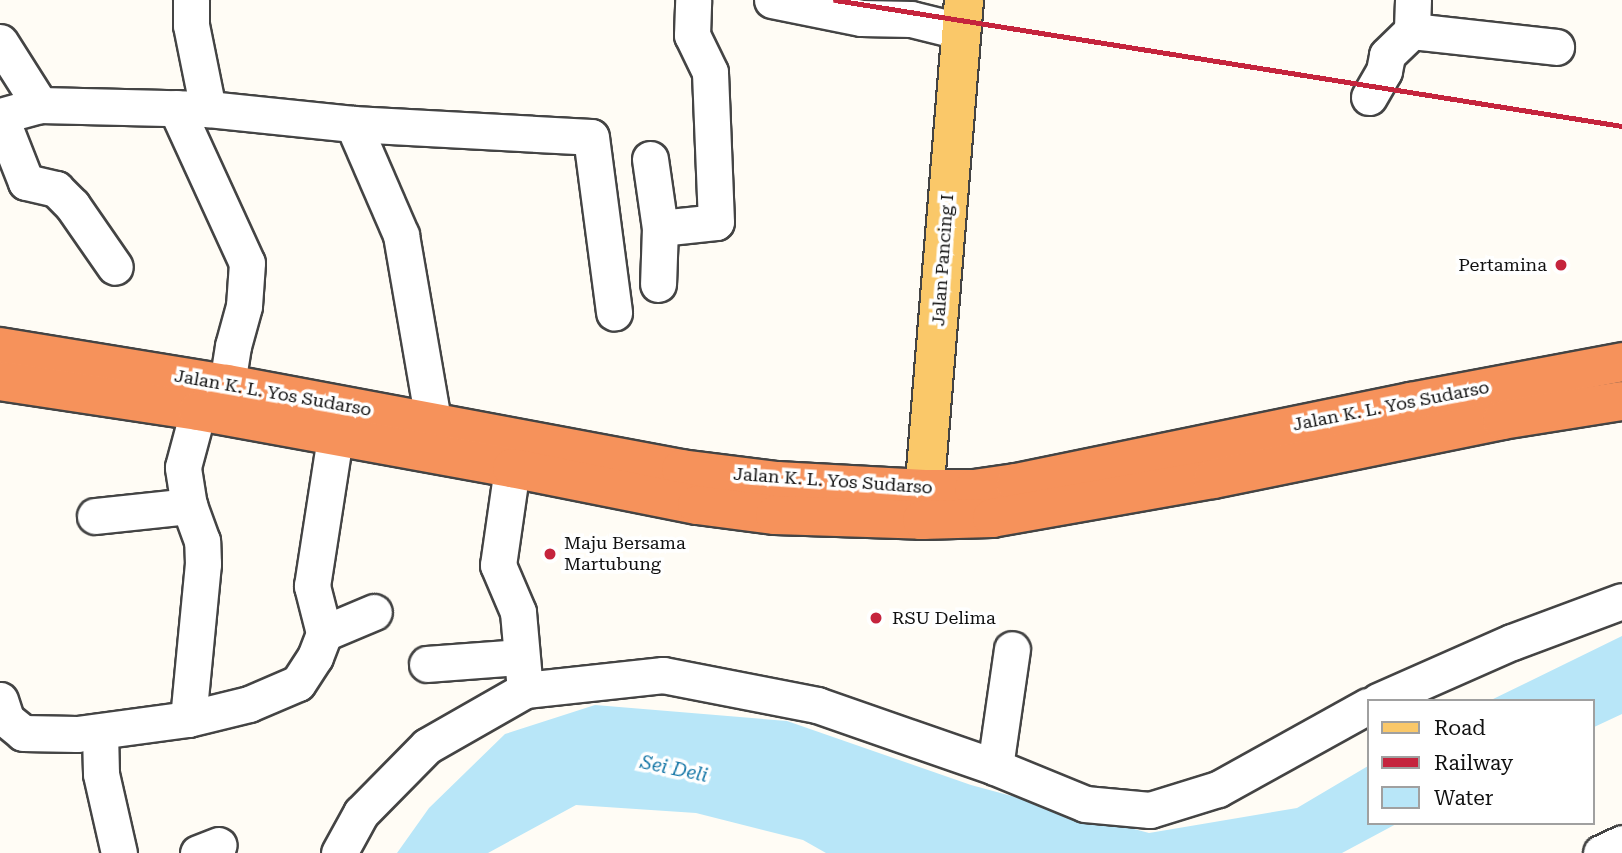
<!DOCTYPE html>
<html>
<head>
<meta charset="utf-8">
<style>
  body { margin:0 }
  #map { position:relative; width:1622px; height:853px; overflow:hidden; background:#fffcf5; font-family:"Roboto Serif",serif }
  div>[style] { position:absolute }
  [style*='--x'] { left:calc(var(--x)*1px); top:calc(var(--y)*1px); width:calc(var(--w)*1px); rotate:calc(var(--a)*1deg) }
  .water>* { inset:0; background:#b8e6f8 }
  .roads { filter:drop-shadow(2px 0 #444) drop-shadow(-2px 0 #444) drop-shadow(0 2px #444) drop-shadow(0 -2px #444) }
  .minor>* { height:35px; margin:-17.5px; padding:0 17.5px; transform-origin:17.5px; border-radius:17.5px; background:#fff }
  .major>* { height:38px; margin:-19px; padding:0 19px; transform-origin:19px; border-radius:19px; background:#fac869 }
  .highway>* { height:38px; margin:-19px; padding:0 19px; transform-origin:19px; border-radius:19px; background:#f6925b }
  .rail>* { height:5px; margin:-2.5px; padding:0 2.5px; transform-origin:2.5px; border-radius:2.5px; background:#c5243d }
  .dots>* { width:19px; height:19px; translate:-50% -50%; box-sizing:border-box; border:4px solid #fff; border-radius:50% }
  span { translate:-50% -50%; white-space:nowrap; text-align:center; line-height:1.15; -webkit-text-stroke:7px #fff; paint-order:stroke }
  .street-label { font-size:18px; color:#111 }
  .poi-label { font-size:18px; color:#111 }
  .right { translate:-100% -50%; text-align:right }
  .left { translate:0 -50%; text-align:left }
  .water-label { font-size:19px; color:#1677a7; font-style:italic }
  .legend { position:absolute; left:1367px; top:699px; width:228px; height:126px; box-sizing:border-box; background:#fff; border:2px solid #a0a0a0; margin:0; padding:9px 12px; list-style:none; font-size:21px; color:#111 }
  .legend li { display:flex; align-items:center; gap:14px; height:35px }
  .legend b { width:35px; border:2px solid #a0a0a0 }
</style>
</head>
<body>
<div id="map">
  <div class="water">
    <i style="clip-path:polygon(1622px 636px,1622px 714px,1592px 728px,1592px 701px,1489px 701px)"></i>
    <i style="clip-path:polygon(595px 705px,787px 721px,971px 785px,1149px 833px,1297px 808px,1368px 766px,1368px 823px,1398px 823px,1342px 853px,826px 853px,803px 840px,696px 813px,576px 805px,488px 853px,397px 853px,429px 808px,505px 734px)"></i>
  </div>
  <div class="roads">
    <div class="minor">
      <i style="--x:191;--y:0;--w:25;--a:90"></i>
      <i style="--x:191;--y:25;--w:86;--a:78.6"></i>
      <i style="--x:772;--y:0;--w:91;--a:11.4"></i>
      <i style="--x:861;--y:18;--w:50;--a:1.1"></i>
      <i style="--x:911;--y:19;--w:50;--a:13.8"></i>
      <i style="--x:1413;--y:0;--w:31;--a:92"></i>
      <i style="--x:1412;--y:31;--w:145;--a:6.3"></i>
      <i style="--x:0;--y:42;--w:75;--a:57.6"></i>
      <i style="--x:1369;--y:97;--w:30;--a:-60"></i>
      <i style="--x:1384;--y:71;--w:16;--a:-79"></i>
      <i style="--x:1387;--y:55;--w:35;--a:-44"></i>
      <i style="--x:176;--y:108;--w:170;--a:65.4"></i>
      <i style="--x:247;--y:263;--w:43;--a:94"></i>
      <i style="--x:244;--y:306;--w:41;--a:105.4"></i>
      <i style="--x:233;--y:346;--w:38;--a:99"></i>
      <i style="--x:0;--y:116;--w:41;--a:-15.4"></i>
      <i style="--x:40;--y:105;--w:168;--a:1.4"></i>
      <i style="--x:208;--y:109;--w:146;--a:5.9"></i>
      <i style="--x:353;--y:124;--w:238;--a:3.1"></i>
      <i style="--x:591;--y:137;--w:177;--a:82.5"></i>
      <i style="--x:0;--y:116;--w:71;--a:68.5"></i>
      <i style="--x:26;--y:182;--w:31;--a:13"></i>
      <i style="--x:56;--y:189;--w:23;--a:45"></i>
      <i style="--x:72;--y:205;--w:75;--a:55.3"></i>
      <i style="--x:353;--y:124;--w:121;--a:66.6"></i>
      <i style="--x:401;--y:235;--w:189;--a:80.2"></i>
      <i style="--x:650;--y:159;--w:70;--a:81.8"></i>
      <i style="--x:660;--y:228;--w:56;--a:92"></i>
      <i style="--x:660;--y:228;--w:56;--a:-6.1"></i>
      <i style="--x:716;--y:222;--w:150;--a:-92.3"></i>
      <i style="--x:710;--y:72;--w:41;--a:-115.9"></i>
      <i style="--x:692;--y:35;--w:35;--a:-88"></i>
      <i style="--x:512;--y:468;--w:98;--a:98.2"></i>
      <i style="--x:498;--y:565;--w:51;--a:66.9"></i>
      <i style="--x:518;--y:612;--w:78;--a:84.9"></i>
      <i style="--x:95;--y:516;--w:95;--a:-6.1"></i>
      <i style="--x:324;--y:633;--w:54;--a:-22.8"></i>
      <i style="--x:427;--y:664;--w:94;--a:-4.3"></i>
      <i style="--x:0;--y:700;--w:20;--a:72"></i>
      <i style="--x:6;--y:719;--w:22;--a:39"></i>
      <i style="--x:23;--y:733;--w:54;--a:1.1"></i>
      <i style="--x:77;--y:734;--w:112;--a:-7.7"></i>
      <i style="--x:188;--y:719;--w:63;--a:-13.8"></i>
      <i style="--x:249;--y:704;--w:53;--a:-23.2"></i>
      <i style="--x:298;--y:683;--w:31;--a:-57"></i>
      <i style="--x:315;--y:657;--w:26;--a:-69"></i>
      <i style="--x:324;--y:633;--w:49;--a:-104.3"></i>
      <i style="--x:312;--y:586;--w:151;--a:-81.2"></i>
      <i style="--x:1378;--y:701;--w:146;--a:-23.8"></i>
      <i style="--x:1512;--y:642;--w:117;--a:-20.4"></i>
      <i style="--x:188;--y:719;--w:156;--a:-84.5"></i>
      <i style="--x:203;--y:564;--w:23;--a:-92"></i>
      <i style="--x:202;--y:541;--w:37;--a:-110"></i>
      <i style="--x:189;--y:506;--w:39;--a:-99"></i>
      <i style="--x:183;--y:467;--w:58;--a:-75"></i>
      <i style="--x:100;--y:732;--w:42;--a:88.6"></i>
      <i style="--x:101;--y:774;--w:81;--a:77.2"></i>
      <i style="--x:995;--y:767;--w:119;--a:-81.8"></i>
      <i style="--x:198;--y:853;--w:22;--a:-21"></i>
      <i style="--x:339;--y:853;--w:46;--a:-61.2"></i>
      <i style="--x:361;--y:813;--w:94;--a:-45.4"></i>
      <i style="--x:427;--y:746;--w:113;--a:-29.7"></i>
      <i style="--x:525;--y:690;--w:139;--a:-6.2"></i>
      <i style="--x:663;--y:675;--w:157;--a:11"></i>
      <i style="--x:817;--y:705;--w:188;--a:19.2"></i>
      <i style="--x:995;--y:767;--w:97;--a:22.3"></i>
      <i style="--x:1085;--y:804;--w:65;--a:5.3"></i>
      <i style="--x:1150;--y:810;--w:71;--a:-17.2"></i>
      <i style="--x:1218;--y:789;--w:171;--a:-29"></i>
      <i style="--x:1601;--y:853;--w:23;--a:-25"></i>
    </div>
    <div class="major">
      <i style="--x:922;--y:520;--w:522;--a:-85.38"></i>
    </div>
    <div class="highway">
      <i style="--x:0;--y:347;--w:230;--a:9.3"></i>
      <i style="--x:227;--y:384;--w:462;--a:10.6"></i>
      <i style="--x:681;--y:469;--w:97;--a:7.1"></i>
      <i style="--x:777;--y:481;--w:148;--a:3.1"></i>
      <i style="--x:925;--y:489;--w:49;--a:0"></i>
      <i style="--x:974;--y:489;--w:42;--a:-8.1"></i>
      <i style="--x:1016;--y:483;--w:403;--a:-11.6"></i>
      <i style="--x:1411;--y:402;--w:215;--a:-10.7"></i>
      <i style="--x:0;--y:381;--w:200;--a:8.6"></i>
      <i style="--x:198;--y:411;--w:319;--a:10.3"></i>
      <i style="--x:512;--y:468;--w:189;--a:11.3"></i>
      <i style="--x:697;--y:505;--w:79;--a:7.3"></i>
      <i style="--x:775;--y:515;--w:147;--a:1.9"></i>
      <i style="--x:922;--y:520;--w:70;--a:-1.6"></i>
      <i style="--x:992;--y:518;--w:224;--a:-10"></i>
      <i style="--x:1213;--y:479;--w:295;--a:-11.5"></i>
      <i style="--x:1502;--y:420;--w:121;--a:-9"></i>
    </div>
  </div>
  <div class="rail">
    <i style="--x:835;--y:0;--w:797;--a:9.1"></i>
  </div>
  <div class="dots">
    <i style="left:1561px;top:265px;background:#c5243d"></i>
    <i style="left:550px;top:554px;background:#c5243d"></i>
    <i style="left:876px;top:618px;background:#c5243d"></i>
  </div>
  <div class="street-label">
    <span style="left:943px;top:260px;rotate:-86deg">Jalan Pancing I</span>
    <span style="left:273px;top:393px;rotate:10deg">Jalan K. L. Yos Sudarso</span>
    <span style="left:1391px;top:406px;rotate:-11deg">Jalan K. L. Yos Sudarso</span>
    <span style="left:833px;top:481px;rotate:4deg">Jalan K. L. Yos Sudarso</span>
  </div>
  <div class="poi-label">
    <span class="right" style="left:1547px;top:265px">Pertamina</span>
    <span class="left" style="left:564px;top:554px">Maju Bersama<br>Martubung</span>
    <span class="left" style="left:892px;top:618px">RSU Delima</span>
  </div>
  <div class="water-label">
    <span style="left:674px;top:769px;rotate:12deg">Sei Deli</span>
  </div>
  <ul class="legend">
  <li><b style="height:9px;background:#fac869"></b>Road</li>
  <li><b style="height:9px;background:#c5243d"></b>Railway</li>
  <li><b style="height:19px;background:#b8e6f8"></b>Water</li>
  </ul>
</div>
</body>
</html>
